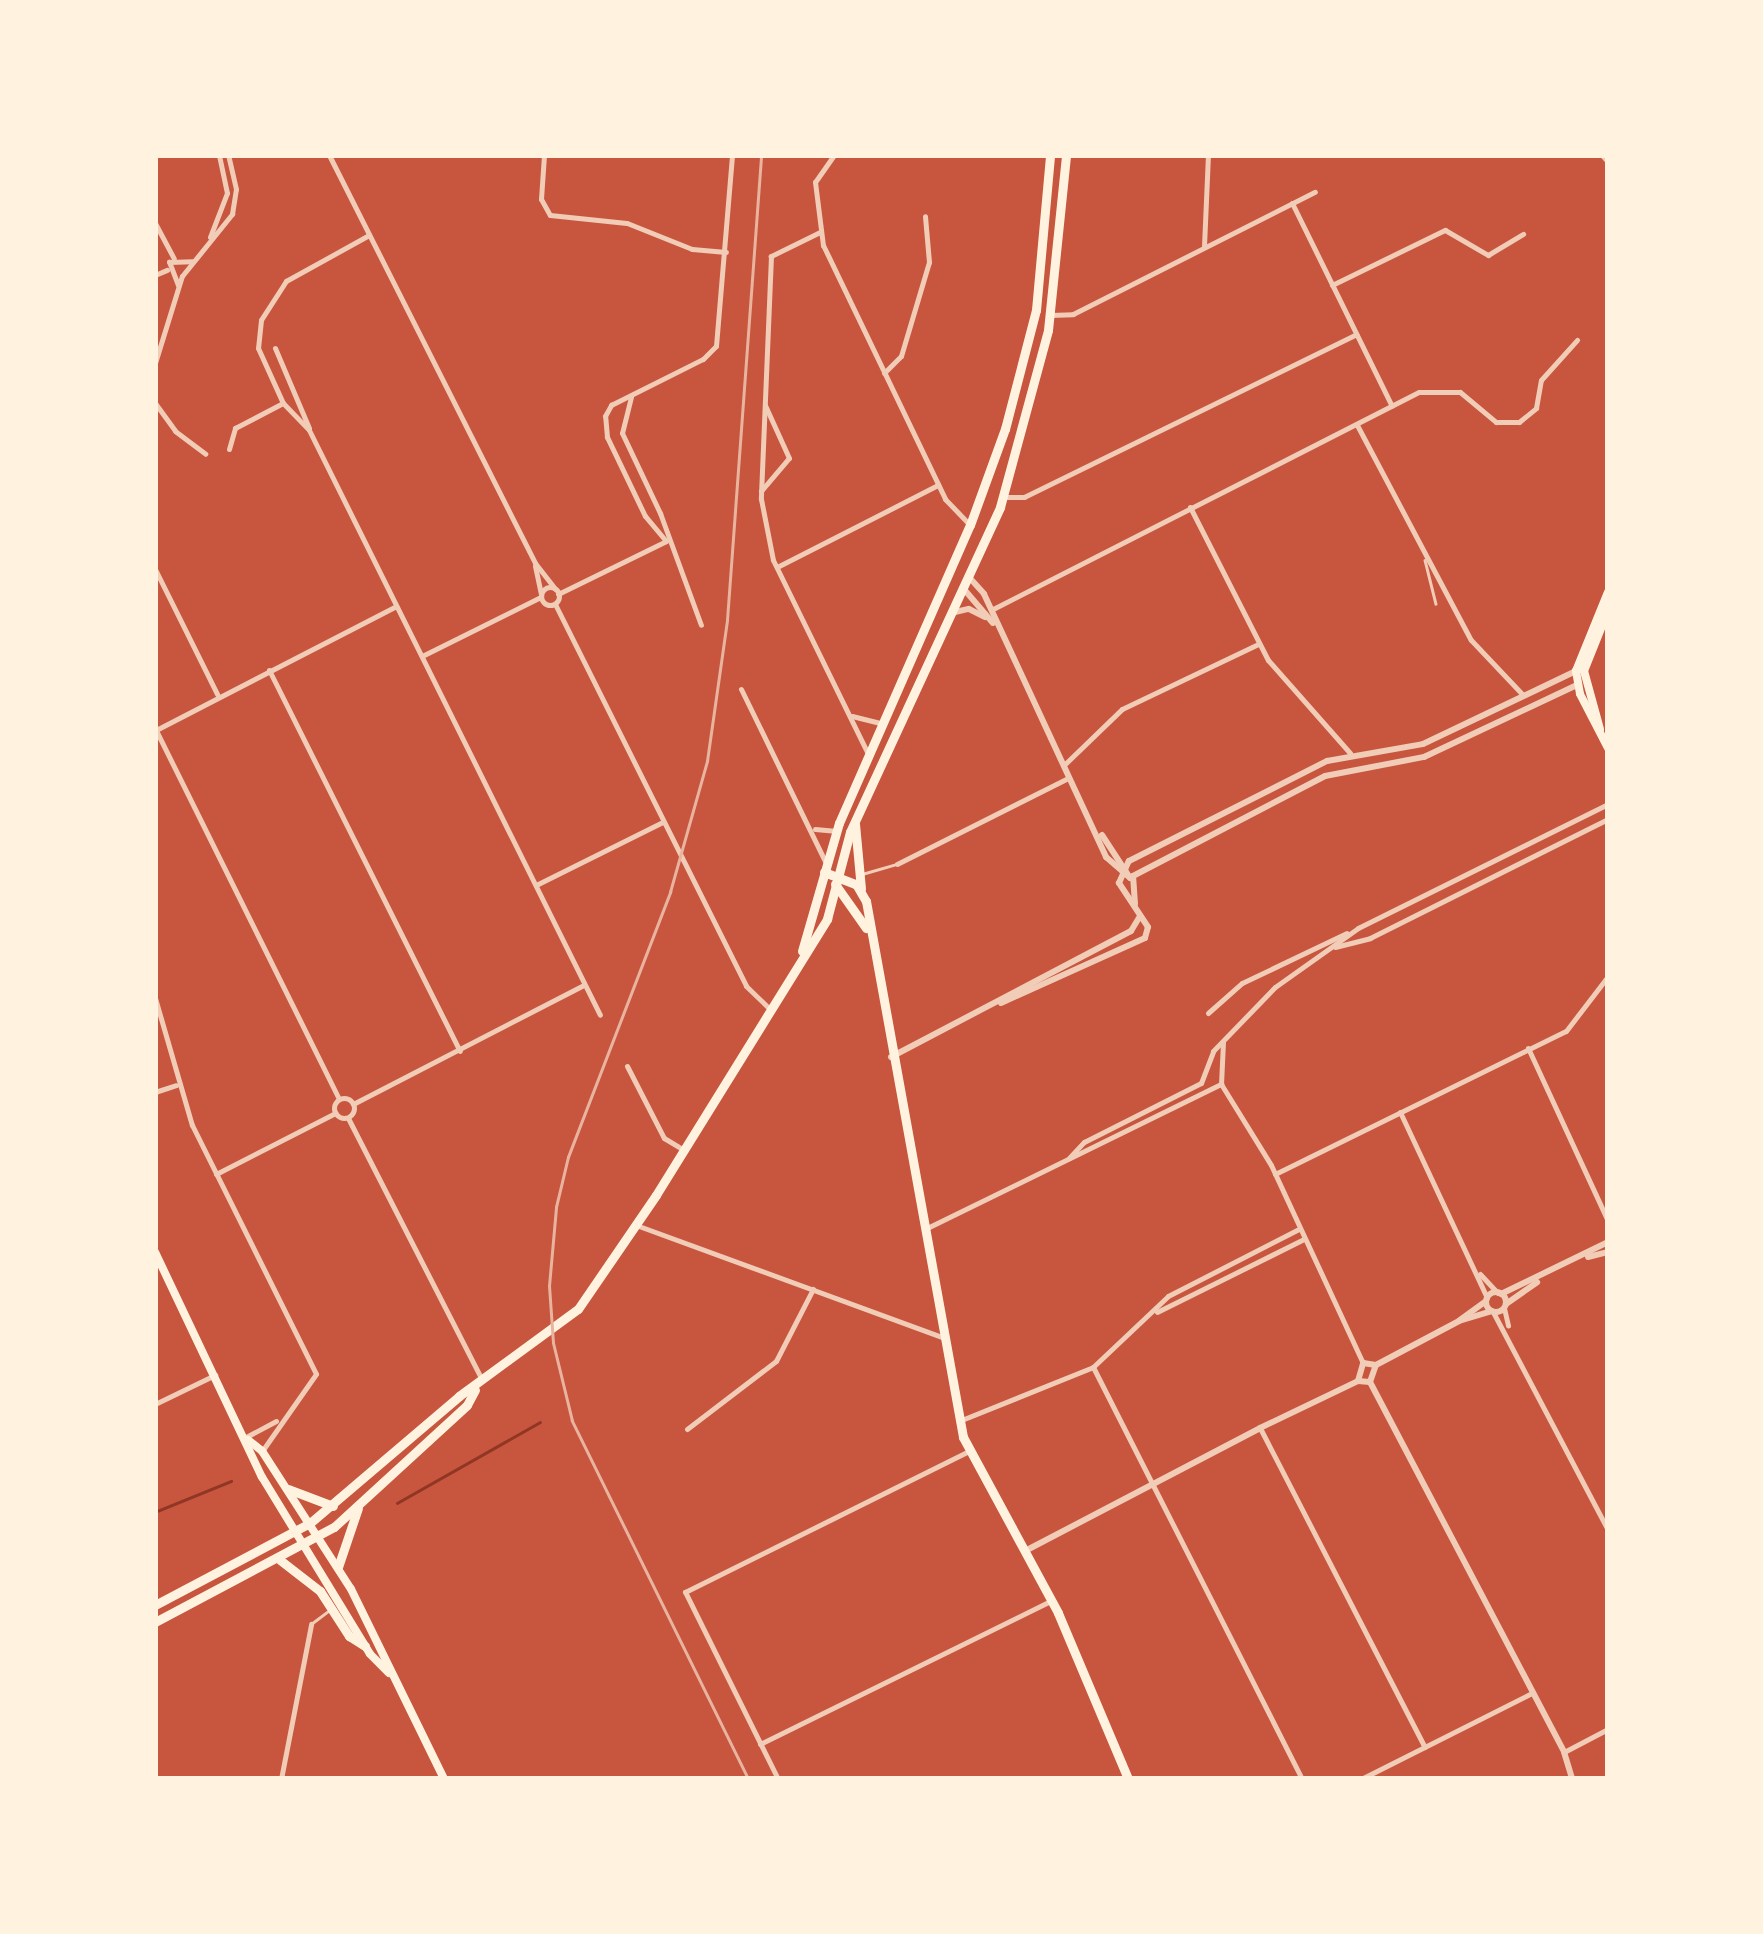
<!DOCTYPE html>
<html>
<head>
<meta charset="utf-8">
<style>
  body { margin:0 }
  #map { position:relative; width:1763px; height:1934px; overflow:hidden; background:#c8553d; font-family:Overpass,sans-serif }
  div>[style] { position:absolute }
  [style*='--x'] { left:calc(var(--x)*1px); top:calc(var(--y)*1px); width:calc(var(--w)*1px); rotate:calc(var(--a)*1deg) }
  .stream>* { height:2.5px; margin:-1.25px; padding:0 1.25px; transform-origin:1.25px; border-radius:1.25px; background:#8f3625 }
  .service>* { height:2.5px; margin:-1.25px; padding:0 1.25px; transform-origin:1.25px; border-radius:1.25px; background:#f1ccb7 }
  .minor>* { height:5px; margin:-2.5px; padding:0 2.5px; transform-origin:2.5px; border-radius:2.5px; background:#f1ccb7 }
  .minor>.ring { margin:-2.5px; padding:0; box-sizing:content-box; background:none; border:5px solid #f1ccb7; border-radius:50% }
  .tertiary>* { height:6px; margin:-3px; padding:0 3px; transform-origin:3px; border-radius:3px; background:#f1ccb7 }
  .tertiary>.ring { margin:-3px; padding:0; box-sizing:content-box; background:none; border:6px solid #f1ccb7; border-radius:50% }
  .secondary>* { height:8px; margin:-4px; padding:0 4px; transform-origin:4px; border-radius:4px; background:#fff3e0 }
  .primary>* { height:9px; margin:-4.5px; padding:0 4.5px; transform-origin:4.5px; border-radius:4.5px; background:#fff3e0 }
  .rail>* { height:2.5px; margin:-1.25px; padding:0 1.25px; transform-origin:1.25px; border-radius:1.25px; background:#e9b49f }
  span { translate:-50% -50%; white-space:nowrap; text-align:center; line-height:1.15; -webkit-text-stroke:9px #fff3e0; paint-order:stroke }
  .frame { position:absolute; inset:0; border:158px solid #fff3e0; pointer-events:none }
</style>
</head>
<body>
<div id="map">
  <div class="stream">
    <i style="--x:397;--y:1503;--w:164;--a:-29.5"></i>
    <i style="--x:155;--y:1512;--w:82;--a:-22.2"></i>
  </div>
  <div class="service">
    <i style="--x:1425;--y:560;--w:45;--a:76"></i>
    <i style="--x:862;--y:874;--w:36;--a:-16"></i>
    <i style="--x:311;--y:1624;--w:20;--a:-37"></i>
  </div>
  <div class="minor">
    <i style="--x:329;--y:155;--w:457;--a:63.2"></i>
    <i style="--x:535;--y:563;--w:33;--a:52"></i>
    <i style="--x:544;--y:155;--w:44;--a:93.9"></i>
    <i style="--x:541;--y:199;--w:18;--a:61"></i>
    <i style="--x:550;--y:215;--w:77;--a:5.9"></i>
    <i style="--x:627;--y:223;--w:70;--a:21.8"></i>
    <i style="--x:692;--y:249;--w:34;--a:5"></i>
    <i style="--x:834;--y:155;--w:33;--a:125"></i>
    <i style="--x:815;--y:182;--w:64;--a:82.8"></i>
    <i style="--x:823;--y:245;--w:282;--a:64.3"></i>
    <i style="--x:945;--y:499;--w:36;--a:46"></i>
    <i style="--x:1602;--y:155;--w:9;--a:49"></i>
    <i style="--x:1292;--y:203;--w:226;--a:63.8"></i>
    <i style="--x:155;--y:223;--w:40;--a:62"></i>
    <i style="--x:820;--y:232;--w:55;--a:153.9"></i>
    <i style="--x:771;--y:256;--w:243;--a:92.4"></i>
    <i style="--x:761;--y:499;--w:62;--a:78.9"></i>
    <i style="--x:773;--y:560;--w:216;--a:63.9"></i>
    <i style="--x:369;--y:235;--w:95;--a:151"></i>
    <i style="--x:286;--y:281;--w:46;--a:122.7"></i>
    <i style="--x:261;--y:320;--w:28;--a:96"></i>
    <i style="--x:258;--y:348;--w:60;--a:65.6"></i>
    <i style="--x:283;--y:403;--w:37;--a:46"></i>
    <i style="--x:309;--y:430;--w:653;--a:63.55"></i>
    <i style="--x:210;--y:237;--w:47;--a:-68.9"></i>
    <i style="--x:227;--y:193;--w:39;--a:-102"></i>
    <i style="--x:1204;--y:246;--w:91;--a:-87.5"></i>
    <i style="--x:155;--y:275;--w:13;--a:-23"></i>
    <i style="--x:178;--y:285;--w:25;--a:-111"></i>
    <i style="--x:169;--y:262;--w:23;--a:-2"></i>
    <i style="--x:1332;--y:285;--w:126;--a:-26"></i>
    <i style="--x:1445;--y:230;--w:50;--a:30.2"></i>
    <i style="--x:1488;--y:255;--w:41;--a:-31"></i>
    <i style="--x:1050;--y:315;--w:23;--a:-2"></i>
    <i style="--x:1073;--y:314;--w:271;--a:-26.8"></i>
    <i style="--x:275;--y:348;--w:87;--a:67"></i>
    <i style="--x:155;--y:363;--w:91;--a:-72.8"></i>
    <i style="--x:182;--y:276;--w:80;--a:-51.1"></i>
    <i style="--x:232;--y:214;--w:25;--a:-81"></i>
    <i style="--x:236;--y:189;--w:35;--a:-103"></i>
    <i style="--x:884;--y:373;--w:24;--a:-45"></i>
    <i style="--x:901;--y:356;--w:98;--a:-73.4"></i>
    <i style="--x:929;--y:262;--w:46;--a:-95"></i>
    <i style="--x:631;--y:397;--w:37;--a:104"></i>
    <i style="--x:622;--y:433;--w:89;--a:64.6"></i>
    <i style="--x:660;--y:513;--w:119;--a:69.9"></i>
    <i style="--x:155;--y:403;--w:34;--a:54"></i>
    <i style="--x:175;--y:431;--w:38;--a:37"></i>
    <i style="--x:155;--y:414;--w:34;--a:90"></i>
    <i style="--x:1357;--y:425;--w:243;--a:62.1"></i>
    <i style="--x:1471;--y:640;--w:74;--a:46.6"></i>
    <i style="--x:229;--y:449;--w:22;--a:-74"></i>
    <i style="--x:235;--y:428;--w:54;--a:-27.5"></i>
    <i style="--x:761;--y:491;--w:43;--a:-49.7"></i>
    <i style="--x:789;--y:458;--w:58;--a:-114.4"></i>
    <i style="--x:1004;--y:497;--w:20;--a:0"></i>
    <i style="--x:1024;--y:497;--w:370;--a:-26.1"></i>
    <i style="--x:1190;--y:507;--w:172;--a:63"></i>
    <i style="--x:1268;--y:660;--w:124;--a:48.6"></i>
    <i style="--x:666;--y:541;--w:33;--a:-130"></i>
    <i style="--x:645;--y:516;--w:88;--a:-115.7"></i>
    <i style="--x:607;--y:437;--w:21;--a:-95"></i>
    <i style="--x:605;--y:416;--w:13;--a:-61"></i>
    <i style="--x:611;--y:405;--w:103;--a:-26.6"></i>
    <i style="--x:703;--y:359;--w:18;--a:-45"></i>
    <i style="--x:716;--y:346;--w:192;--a:-85.2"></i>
    <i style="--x:535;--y:566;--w:30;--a:78"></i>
    <i style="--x:777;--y:567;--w:181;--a:-27"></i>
    <i style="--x:155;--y:569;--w:140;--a:63.6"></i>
    <i class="ring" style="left:541px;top:587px;width:13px;height:13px"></i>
    <i style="--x:558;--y:594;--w:120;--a:-26.1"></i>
    <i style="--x:555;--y:604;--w:427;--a:63.4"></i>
    <i style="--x:746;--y:986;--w:32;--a:44"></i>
    <i style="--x:991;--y:610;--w:480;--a:-27"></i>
    <i style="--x:1419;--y:392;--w:41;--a:0"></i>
    <i style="--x:1460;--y:392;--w:47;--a:39.8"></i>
    <i style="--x:1496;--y:422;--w:23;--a:0"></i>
    <i style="--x:1519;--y:422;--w:22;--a:-39"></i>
    <i style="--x:1536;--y:408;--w:28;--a:-80"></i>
    <i style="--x:1541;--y:380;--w:54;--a:-48"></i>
    <i style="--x:422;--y:656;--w:133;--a:-26.4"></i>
    <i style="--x:269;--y:670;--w:426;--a:63.4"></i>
    <i style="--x:741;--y:689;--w:191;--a:64"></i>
    <i style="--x:852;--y:716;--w:30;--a:14"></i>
    <i style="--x:1065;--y:764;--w:79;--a:-44"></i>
    <i style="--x:1122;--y:709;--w:151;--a:-25.5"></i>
    <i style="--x:815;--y:829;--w:22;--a:5"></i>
    <i style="--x:897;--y:864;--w:191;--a:-26.7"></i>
    <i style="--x:536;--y:885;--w:142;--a:-26.4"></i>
    <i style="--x:1335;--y:947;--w:36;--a:-14"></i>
    <i style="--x:1370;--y:938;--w:266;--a:-26.6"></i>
    <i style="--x:155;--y:998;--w:132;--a:73.8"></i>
    <i style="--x:192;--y:1125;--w:278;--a:63.5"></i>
    <i style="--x:316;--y:1374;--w:94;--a:125"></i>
    <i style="--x:1208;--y:1013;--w:45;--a:-41.4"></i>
    <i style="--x:1242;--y:983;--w:116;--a:-25.5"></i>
    <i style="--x:1223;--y:1042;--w:42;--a:92.7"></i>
    <i style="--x:1221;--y:1084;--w:95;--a:58.3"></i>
    <i style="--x:1271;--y:1165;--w:218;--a:65.1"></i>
    <i style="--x:1528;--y:1048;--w:191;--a:65.2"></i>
    <i style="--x:627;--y:1066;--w:81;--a:62.8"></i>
    <i style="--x:664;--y:1138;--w:23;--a:31"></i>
    <i style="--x:155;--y:1092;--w:22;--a:-18"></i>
    <i class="ring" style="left:334px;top:1098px;width:15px;height:15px"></i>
    <i style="--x:339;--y:1099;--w:412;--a:-116.4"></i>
    <i style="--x:156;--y:730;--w:270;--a:-27.3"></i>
    <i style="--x:353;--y:1104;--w:258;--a:-27.3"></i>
    <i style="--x:1400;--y:1112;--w:205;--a:64.9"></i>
    <i style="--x:348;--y:1118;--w:294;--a:62.9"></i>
    <i style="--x:1069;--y:1158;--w:22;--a:-47"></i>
    <i style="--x:1084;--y:1142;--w:131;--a:-26.8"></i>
    <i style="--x:1201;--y:1083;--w:34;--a:-69"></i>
    <i style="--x:1213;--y:1051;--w:89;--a:-45.9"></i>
    <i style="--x:1275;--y:987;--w:102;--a:-35.4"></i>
    <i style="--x:1358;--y:928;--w:279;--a:-26.4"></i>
    <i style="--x:216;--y:1174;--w:134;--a:-27.1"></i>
    <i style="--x:1275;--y:1174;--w:324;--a:-26.2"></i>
    <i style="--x:1566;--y:1031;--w:69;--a:-52.6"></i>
    <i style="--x:636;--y:1225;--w:326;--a:20.1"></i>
    <i style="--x:925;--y:1229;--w:330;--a:-26.1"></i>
    <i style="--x:1480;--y:1274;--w:26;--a:47"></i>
    <i style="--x:1504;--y:1308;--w:18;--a:77"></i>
    <i style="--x:1157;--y:1312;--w:164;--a:-26.4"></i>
    <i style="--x:1493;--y:1312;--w:246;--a:62.2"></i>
    <i style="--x:1093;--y:1367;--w:462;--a:63.1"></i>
    <i style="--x:155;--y:1404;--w:67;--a:-25.8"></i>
    <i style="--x:959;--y:1421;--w:144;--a:-21.9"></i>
    <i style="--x:1093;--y:1367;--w:103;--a:-43.4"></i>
    <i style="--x:1168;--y:1296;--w:147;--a:-27.1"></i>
    <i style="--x:1260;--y:1428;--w:359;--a:62.7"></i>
    <i style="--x:687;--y:1429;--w:112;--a:-37.4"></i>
    <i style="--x:776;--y:1361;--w:81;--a:-62.8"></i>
    <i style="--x:246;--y:1437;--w:34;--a:-28"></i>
    <i style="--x:760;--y:1744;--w:322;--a:-26.2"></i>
    <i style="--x:1564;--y:1752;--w:50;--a:-27.6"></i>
    <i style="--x:281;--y:1779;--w:158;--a:-79"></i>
    <i style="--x:778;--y:1779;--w:209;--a:-116.4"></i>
    <i style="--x:685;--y:1592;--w:317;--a:-26.4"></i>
    <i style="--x:1361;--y:1779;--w:189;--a:-26.7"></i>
  </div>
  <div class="tertiary">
    <i style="--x:968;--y:576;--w:24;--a:48"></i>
    <i style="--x:984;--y:594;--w:290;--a:65.1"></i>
    <i style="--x:1106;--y:857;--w:32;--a:41"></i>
    <i style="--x:963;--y:588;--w:46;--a:49.4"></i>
    <i style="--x:951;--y:613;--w:18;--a:-13"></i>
    <i style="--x:969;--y:609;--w:18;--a:27"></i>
    <i style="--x:1102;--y:835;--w:51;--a:56.9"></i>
    <i style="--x:1135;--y:904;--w:28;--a:-94"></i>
    <i style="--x:1133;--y:876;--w:216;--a:-27.5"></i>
    <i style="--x:1325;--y:776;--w:101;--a:-10.9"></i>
    <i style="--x:1424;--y:757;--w:169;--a:-25.2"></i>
    <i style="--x:1001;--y:1003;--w:158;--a:-24.3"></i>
    <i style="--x:1145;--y:938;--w:11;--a:-75"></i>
    <i style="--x:1148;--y:927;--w:53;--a:-123.4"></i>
    <i style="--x:1119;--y:883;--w:24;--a:-66"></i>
    <i style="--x:1129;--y:861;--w:222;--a:-26.8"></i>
    <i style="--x:1327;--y:761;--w:97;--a:-10"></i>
    <i style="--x:1423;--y:744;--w:170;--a:-25.5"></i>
    <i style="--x:891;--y:1057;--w:271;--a:-27.7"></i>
    <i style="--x:1131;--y:931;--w:17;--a:-59"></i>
    <i style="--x:1588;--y:1257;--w:21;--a:-14"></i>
    <i class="ring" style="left:1486px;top:1292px;width:14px;height:14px"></i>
    <i style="--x:1501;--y:1294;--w:119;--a:-25.9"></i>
    <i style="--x:1506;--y:1304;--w:38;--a:-35"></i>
    <i style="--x:1460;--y:1320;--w:32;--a:-36"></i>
    <i style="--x:1358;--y:1381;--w:19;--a:-74"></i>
    <i style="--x:1363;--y:1363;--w:13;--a:9"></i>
    <i style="--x:1376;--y:1365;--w:94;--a:-27.9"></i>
    <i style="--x:1459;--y:1321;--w:34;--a:-17"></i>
    <i style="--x:1370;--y:1382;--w:418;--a:62.3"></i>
    <i style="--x:1564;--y:1752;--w:28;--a:73"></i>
    <i style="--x:1370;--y:1382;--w:18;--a:-71"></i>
    <i style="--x:1025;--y:1551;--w:265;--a:-27.6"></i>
    <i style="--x:1260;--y:1428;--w:109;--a:-25.6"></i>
    <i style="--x:1358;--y:1381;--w:12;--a:5"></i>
  </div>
  <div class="secondary">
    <i style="--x:1608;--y:592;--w:85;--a:112.1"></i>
    <i style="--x:1576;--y:671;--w:23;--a:80"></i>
    <i style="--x:1580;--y:694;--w:61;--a:62.6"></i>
    <i style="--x:1600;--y:729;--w:60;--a:-105.4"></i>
    <i style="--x:1584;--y:671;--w:65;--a:-68.2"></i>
    <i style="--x:155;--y:1252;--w:249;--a:64.6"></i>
    <i style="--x:262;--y:1477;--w:207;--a:58.6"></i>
    <i style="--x:370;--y:1654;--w:27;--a:45"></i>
    <i style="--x:248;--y:1440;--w:18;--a:38"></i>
    <i style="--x:262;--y:1451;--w:164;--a:57.2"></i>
    <i style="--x:351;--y:1589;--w:212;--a:63.9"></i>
  </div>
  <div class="primary">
    <i style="--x:855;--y:824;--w:65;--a:84.7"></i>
    <i style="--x:824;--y:872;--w:34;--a:21"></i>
    <i style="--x:856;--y:884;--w:20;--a:60"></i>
    <i style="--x:866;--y:901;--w:545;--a:79.74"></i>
    <i style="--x:963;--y:1437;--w:200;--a:61.6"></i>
    <i style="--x:1058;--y:1613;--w:180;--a:67.1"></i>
    <i style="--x:835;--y:884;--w:54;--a:54.8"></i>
    <i style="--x:802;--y:951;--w:133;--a:-73.9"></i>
    <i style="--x:839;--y:823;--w:326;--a:-66.3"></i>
    <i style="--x:970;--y:525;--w:102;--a:-70"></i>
    <i style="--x:1005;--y:429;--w:123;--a:-75.4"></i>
    <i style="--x:1036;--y:310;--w:156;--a:-84.8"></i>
    <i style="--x:288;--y:1489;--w:48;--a:20.7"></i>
    <i style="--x:280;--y:1560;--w:51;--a:37.8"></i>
    <i style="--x:320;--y:1591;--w:54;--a:57.2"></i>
    <i style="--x:349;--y:1636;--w:19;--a:32"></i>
    <i style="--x:338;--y:1567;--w:62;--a:-71.3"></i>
    <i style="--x:155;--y:1605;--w:175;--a:-27.9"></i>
    <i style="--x:310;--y:1523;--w:196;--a:-40.4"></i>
    <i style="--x:459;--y:1396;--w:147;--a:-36.2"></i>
    <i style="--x:578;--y:1309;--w:138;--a:-55.6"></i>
    <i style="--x:656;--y:1195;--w:325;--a:-58.2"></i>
    <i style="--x:827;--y:919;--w:90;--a:-75.2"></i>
    <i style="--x:850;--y:832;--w:358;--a:-65.2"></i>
    <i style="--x:1000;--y:507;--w:183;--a:-74.8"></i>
    <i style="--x:1048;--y:330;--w:176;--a:-84.1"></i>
    <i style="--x:155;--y:1622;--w:203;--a:-28"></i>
    <i style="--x:334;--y:1527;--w:180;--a:-42.5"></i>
    <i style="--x:467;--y:1405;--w:17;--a:-62"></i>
  </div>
  <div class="rail">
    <i style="--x:748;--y:1779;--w:399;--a:-116.2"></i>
    <i style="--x:572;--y:1421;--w:80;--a:-103.7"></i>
    <i style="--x:553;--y:1343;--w:57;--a:-94"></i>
    <i style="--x:549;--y:1286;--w:79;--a:-84.9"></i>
    <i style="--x:556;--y:1207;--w:51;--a:-76.5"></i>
    <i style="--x:568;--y:1157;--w:284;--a:-68.9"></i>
    <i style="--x:670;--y:892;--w:136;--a:-74.2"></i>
    <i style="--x:707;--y:761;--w:142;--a:-81.9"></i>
    <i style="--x:727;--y:620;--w:466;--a:-85.8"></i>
  </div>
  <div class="frame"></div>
</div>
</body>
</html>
